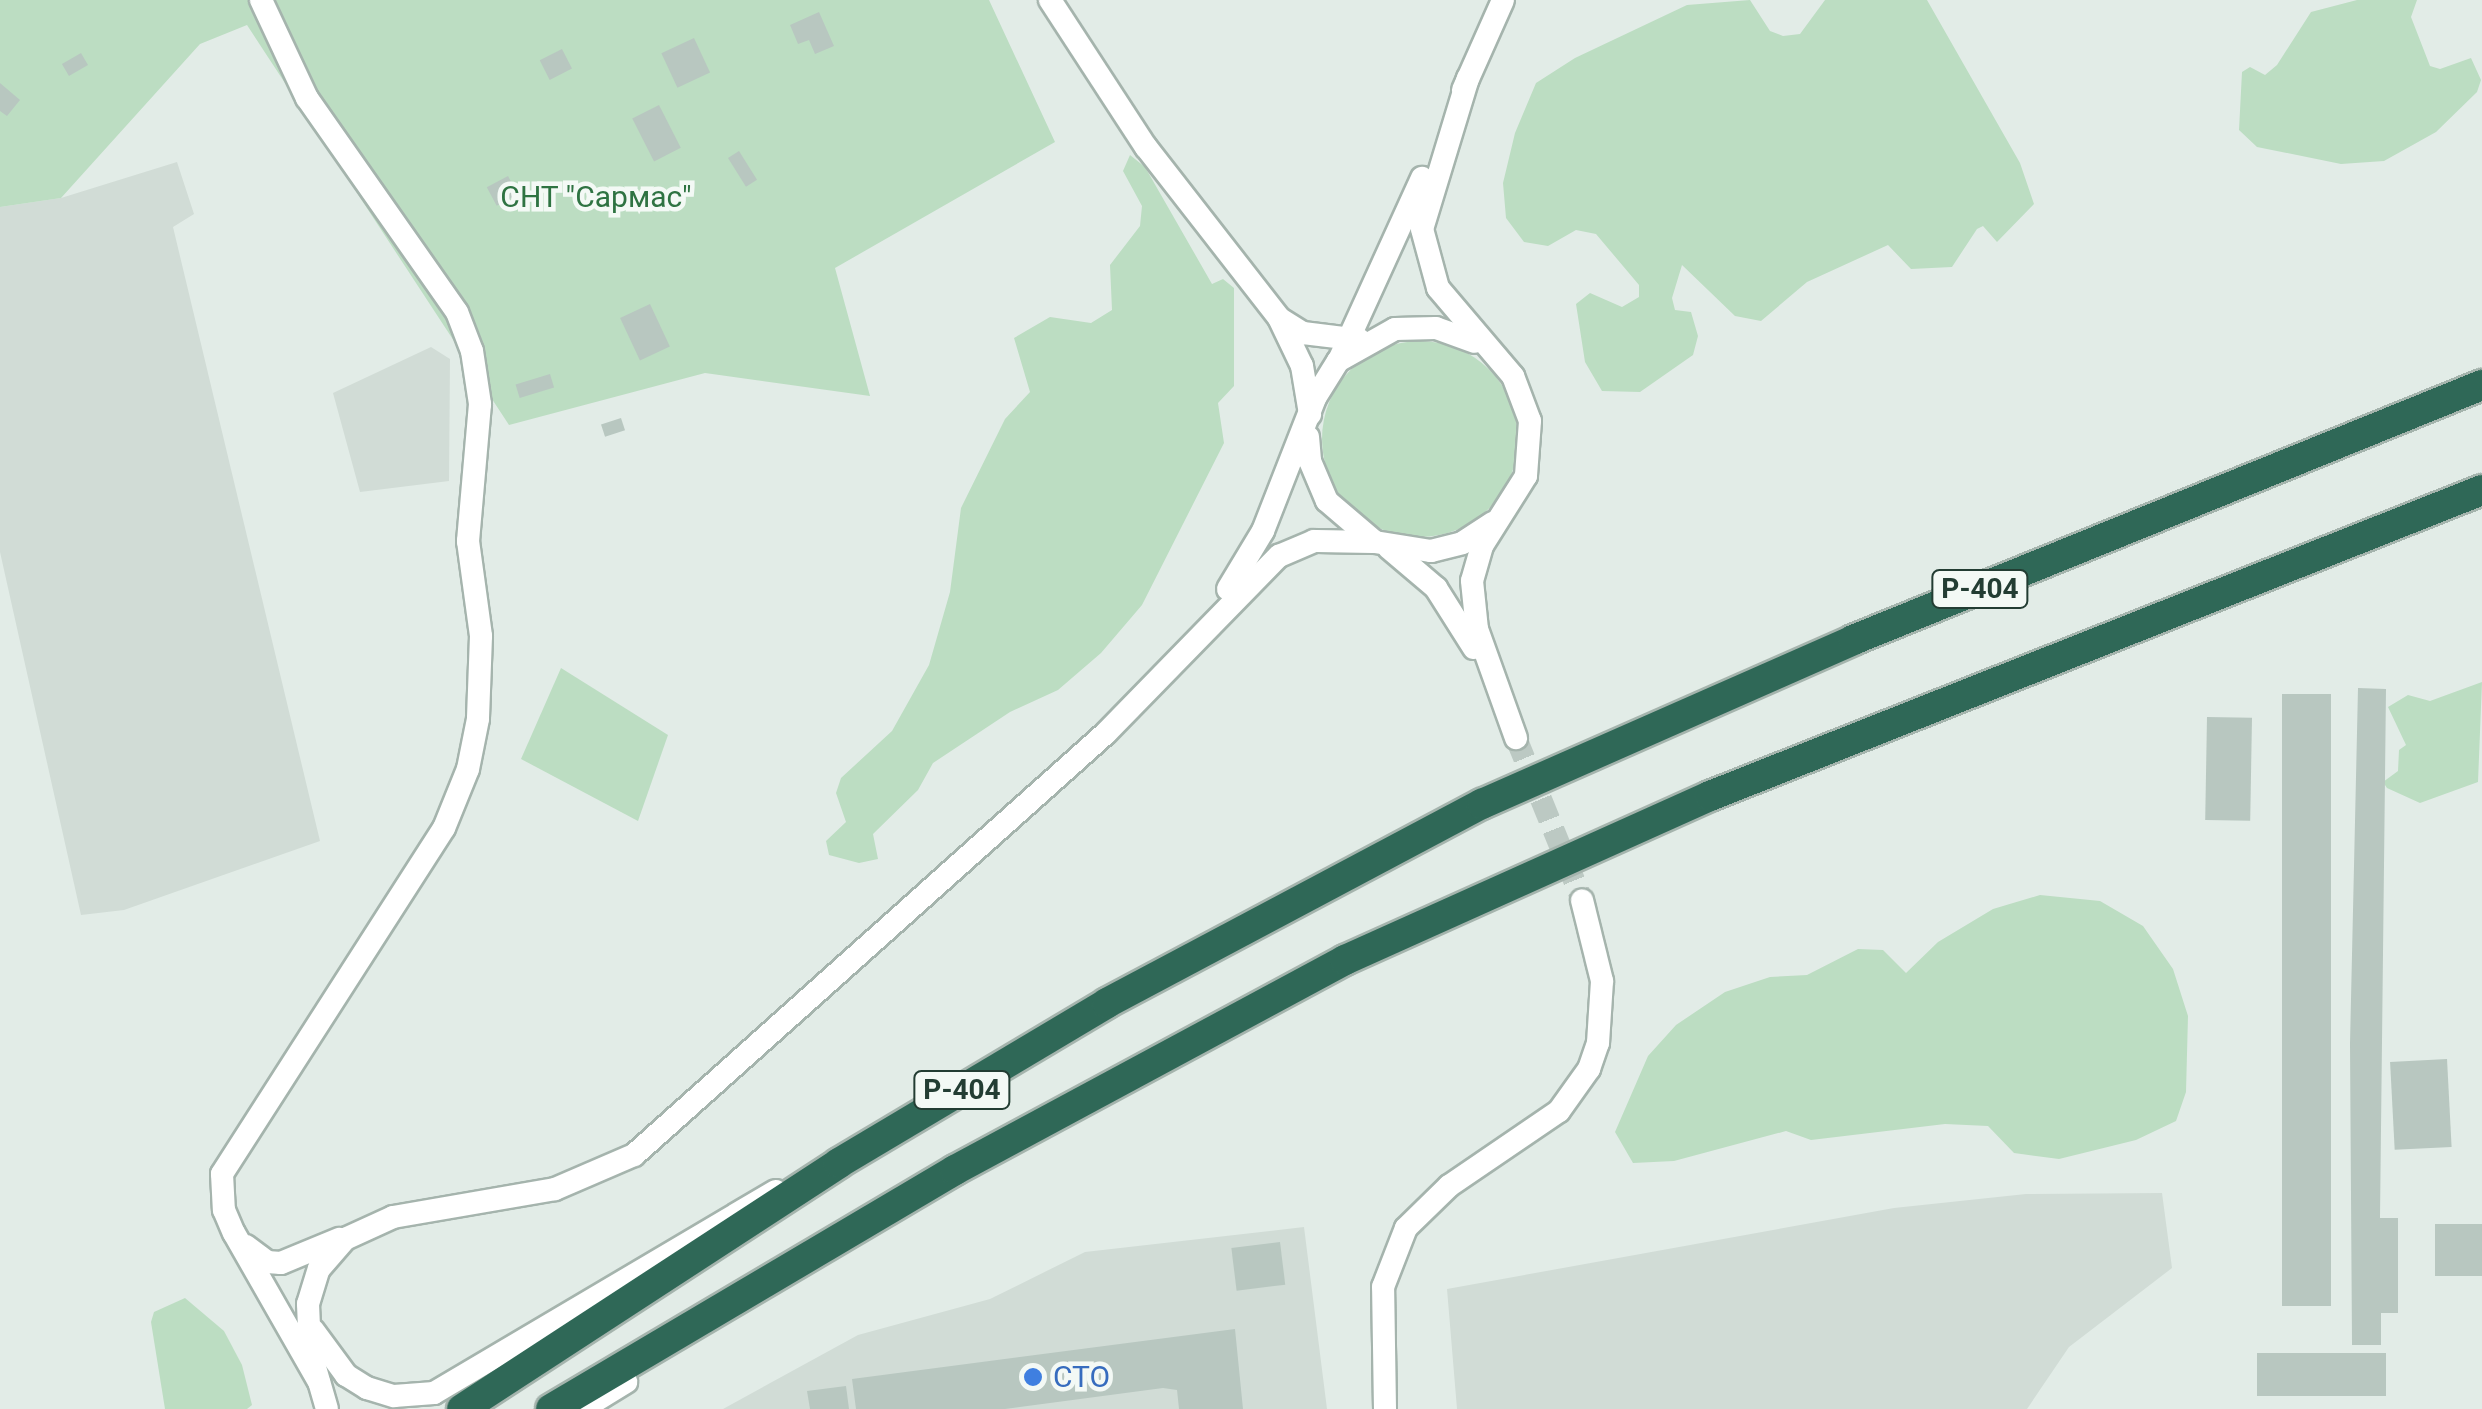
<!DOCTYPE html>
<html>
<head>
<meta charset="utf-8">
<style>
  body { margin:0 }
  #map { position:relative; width:2482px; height:1409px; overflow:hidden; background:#e2ece7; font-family:Roboto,sans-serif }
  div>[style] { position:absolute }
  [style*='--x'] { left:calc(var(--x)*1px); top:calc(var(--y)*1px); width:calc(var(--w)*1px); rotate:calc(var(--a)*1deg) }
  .built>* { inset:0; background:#d1dcd6 }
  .green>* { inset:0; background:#bcddc2 }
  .round { border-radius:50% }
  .building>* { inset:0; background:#b8c7c0; transform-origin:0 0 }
  .minor-tunnel>* { height:22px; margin-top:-11px; transform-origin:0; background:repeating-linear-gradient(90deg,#bcc9c3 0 22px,transparent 0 33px) }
  .roads { filter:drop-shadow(2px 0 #a5b4ad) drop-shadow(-2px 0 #a5b4ad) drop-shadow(0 2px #a5b4ad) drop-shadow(0 -2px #a5b4ad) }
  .minor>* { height:22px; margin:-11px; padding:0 11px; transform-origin:11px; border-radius:11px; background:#fff }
  .highway>* { height:30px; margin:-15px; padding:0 15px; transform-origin:15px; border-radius:15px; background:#2f6857 }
  .dots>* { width:28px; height:28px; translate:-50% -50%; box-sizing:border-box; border:5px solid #f3f9f5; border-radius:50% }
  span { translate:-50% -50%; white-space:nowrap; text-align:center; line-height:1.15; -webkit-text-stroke:9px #f3f9f5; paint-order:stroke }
  .shield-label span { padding:2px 8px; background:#f3f9f5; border:2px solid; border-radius:8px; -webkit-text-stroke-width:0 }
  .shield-label { font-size:28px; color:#233d33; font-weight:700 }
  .park-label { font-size:30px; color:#2e7342 }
  .shop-label { font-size:30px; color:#366cbe }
  .left { translate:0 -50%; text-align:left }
</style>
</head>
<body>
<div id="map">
  <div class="built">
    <i style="clip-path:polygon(177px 162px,194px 214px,173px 227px,320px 841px,124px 910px,81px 915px,0 552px,0 207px,61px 198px)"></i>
    <i style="clip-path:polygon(431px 347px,450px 359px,449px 481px,360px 492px,333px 393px)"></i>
    <i style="clip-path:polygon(2162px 1193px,2172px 1268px,2069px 1347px,2027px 1409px,1457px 1409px,1447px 1289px,1894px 1208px,2026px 1194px)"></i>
    <i style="clip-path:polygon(1304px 1227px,1327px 1409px,723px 1409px,858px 1335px,990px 1299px,1085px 1252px)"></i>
  </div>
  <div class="green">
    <i style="clip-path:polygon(0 0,989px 0,1055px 142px,835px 268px,870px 396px,705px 373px,509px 425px,247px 25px,200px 44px,61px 198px,0 207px)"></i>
    <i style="clip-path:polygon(1750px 0,1770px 31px,1783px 36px,1800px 34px,1825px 0,1927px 0,2020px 163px,2034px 204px,1997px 242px,1983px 226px,1977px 229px,1952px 267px,1911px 269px,1888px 245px,1807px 282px,1761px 321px,1735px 316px,1682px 265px,1672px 298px,1675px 310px,1691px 312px,1698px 336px,1693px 355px,1640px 392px,1602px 391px,1585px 362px,1576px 304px,1590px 293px,1622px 307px,1639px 297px,1639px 285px,1596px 234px,1576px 230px,1548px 246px,1524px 242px,1506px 218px,1503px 183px,1515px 133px,1536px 83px,1575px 58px,1687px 5px)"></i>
    <i style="clip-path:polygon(2357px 0,2417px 0,2411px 17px,2430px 66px,2440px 69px,2471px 58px,2481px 80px,2477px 92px,2436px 132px,2384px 161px,2341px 164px,2257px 147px,2239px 130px,2242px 72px,2250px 67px,2265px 75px,2277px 65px,2311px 12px)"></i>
    <i style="clip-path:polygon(1130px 155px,1145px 167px,1212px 284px,1223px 279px,1234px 288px,1234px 386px,1218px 403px,1224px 443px,1142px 605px,1101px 653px,1058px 690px,1010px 712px,933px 763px,918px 790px,873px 834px,878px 859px,859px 863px,829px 855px,826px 841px,846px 822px,836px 793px,841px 778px,892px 731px,929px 665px,950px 592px,961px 508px,1005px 419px,1030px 392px,1014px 338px,1050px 317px,1091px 323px,1112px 310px,1110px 265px,1140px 226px,1142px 206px,1123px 171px)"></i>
    <i class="round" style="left:1322px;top:341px;width:196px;height:196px"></i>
    <i style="clip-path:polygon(561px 668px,668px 735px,638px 821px,521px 759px)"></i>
    <i style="clip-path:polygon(2482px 682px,2478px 782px,2420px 803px,2387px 788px,2383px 782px,2398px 771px,2399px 750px,2406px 745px,2388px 707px,2408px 695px,2430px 701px)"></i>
    <i style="clip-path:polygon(2040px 895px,2100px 901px,2143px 926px,2173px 969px,2188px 1016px,2186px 1092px,2176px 1121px,2136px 1140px,2059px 1159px,2014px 1153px,1988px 1126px,1945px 1124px,1811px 1140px,1786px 1131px,1674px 1161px,1633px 1163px,1615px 1132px,1648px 1056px,1676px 1025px,1725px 992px,1770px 977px,1807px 975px,1858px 949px,1883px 950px,1906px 973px,1938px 942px,1993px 909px)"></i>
    <i style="clip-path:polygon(185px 1298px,224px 1331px,242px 1365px,252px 1405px,247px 1409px,165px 1409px,151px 1322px,154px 1312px)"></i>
  </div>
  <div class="building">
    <i style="clip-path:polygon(819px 12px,834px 46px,815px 54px,809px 40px,798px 44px,790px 25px)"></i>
    <i style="left:694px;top:38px;width:38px;height:36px;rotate:65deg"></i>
    <i style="left:562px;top:49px;width:22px;height:25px;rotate:63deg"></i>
    <i style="left:81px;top:53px;width:14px;height:22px;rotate:60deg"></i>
    <i style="clip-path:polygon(0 83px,20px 100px,7px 116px,0 111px)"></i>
    <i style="left:659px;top:105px;width:48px;height:30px;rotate:63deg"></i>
    <i style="left:739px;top:151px;width:34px;height:13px;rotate:58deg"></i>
    <i style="left:508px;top:176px;width:21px;height:24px;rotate:62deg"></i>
    <i style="left:650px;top:304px;width:47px;height:33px;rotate:65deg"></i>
    <i style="left:550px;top:374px;width:14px;height:36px;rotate:73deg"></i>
    <i style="left:621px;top:418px;width:13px;height:21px;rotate:72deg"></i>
    <i style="clip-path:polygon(2358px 688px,2386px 689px,2380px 1218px,2398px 1218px,2398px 1313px,2381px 1313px,2381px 1345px,2352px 1345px,2350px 1044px)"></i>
    <i style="left:2282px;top:694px;width:49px;height:612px"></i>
    <i style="left:2207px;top:717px;width:45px;height:103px;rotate:1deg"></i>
    <i style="left:2447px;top:1059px;width:88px;height:57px;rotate:87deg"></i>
    <i style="left:2482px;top:1224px;width:52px;height:47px;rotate:90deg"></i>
    <i style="left:1280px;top:1242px;width:43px;height:49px;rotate:83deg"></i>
    <i style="clip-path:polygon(1235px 1329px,1243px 1409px,1179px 1409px,1177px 1390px,1163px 1388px,1005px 1409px,856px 1409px,852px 1379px)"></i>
    <i style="left:2257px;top:1353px;width:129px;height:43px"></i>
    <i style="clip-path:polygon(846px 1386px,849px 1409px,810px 1409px,807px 1391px)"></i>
  </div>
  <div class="minor-tunnel">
    <i style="--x:1516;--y:738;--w:175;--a:67.8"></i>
  </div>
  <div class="roads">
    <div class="minor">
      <i style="--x:261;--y:0;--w:108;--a:64.9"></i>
      <i style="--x:307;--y:98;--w:261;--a:55"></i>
      <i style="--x:457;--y:312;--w:42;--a:69"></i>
      <i style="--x:472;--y:351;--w:54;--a:81.4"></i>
      <i style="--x:480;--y:404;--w:138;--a:95"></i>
      <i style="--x:468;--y:541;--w:96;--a:82.2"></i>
      <i style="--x:481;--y:636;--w:83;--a:92.1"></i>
      <i style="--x:478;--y:719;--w:51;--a:101.3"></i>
      <i style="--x:468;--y:769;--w:64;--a:112.1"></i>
      <i style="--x:444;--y:828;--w:411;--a:122.7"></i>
      <i style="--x:222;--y:1174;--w:36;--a:87"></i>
      <i style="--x:224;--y:1210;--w:25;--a:67"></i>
      <i style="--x:234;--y:1233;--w:172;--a:60.3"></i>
      <i style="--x:1050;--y:0;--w:176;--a:56.9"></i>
      <i style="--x:1146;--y:147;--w:217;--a:52.1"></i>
      <i style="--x:1279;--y:318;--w:53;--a:64.4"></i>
      <i style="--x:1302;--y:366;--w:49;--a:80.5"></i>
      <i style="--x:1468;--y:78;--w:158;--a:106.9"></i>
      <i style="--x:1422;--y:229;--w:61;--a:74.8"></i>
      <i style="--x:1438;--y:288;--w:116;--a:49.6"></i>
      <i style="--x:1513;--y:376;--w:48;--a:69.3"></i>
      <i style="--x:1530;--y:421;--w:55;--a:94.2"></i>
      <i style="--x:1526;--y:476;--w:83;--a:122.2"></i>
      <i style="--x:1482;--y:546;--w:36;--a:106"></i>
      <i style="--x:1472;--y:581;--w:48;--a:84.1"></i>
      <i style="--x:1477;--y:629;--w:116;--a:70.3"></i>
      <i style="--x:1463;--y:90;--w:98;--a:-66"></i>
      <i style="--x:1282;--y:320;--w:25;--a:32"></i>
      <i style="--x:1303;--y:333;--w:57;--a:7"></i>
      <i style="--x:1340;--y:358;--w:198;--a:-65.5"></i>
      <i style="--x:1308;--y:437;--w:24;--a:85"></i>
      <i style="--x:1310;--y:461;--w:43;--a:67"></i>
      <i style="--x:1327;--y:501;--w:63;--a:40.5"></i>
      <i style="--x:1375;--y:542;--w:57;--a:9.1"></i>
      <i style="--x:1431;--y:551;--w:32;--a:-14"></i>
      <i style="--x:1462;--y:543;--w:37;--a:-33"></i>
      <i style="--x:1389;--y:548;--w:62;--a:40.4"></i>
      <i style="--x:1436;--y:588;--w:71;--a:57.7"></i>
      <i style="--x:1228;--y:589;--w:68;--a:-58.9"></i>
      <i style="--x:1263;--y:531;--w:143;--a:-68.6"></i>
      <i style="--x:1315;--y:398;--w:44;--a:-58.1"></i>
      <i style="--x:1338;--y:361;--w:65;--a:-29.3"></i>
      <i style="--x:1395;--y:329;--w:41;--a:-1.4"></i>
      <i style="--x:1436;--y:328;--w:41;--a:19.7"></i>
      <i style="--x:246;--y:1246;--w:26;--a:37"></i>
      <i style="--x:267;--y:1262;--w:14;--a:4"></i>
      <i style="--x:281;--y:1263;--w:63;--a:-22.5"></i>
      <i style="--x:313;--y:1330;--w:56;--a:53.7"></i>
      <i style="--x:346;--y:1375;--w:25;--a:32"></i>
      <i style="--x:367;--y:1388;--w:28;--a:17"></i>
      <i style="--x:394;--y:1396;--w:40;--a:-4.3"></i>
      <i style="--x:434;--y:1393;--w:397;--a:-30.6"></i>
      <i style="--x:327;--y:1409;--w:61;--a:-106.1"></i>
      <i style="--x:310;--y:1350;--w:46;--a:-92.5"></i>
      <i style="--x:308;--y:1304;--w:37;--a:-73"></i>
      <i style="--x:319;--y:1269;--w:40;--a:-49"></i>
      <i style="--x:345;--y:1239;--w:53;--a:-24.6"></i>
      <i style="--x:393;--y:1217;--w:164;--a:-9.8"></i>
      <i style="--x:555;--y:1189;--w:86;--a:-23.3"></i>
      <i style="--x:634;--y:1155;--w:633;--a:-41.8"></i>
      <i style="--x:1106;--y:733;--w:248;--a:-45.7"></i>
      <i style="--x:1279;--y:556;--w:38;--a:-23"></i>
      <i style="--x:1314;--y:541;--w:61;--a:0.9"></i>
      <i style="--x:582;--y:1409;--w:52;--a:-31.5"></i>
      <i style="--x:1385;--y:1409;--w:122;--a:-90.9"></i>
      <i style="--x:1383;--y:1287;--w:63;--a:-68.7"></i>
      <i style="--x:1406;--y:1228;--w:60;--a:-44.3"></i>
      <i style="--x:1449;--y:1186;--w:133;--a:-34.3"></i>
      <i style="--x:1559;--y:1111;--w:52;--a:-54.5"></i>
      <i style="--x:1589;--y:1069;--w:28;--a:-71"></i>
      <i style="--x:1598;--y:1043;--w:62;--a:-86.3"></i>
      <i style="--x:1602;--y:981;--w:83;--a:-103.9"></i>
    </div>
    <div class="highway">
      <i style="--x:462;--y:1409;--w:450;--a:-33.1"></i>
      <i style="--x:839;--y:1163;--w:312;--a:-30.8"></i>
      <i style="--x:1107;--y:1003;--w:425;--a:-28"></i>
      <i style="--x:1482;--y:804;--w:406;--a:-23.8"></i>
      <i style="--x:1853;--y:640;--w:679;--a:-22.07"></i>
      <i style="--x:551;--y:1409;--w:469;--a:-30.6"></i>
      <i style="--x:955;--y:1170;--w:443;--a:-28.3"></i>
      <i style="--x:1345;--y:960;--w:400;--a:-24.2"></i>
      <i style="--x:1710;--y:796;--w:830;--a:-21.62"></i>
    </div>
  </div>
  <div class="dots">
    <i style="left:1033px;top:1377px;background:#3f7fe0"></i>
  </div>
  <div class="shield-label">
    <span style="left:1980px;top:589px">Р-404</span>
    <span style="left:962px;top:1090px">Р-404</span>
  </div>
  <div class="park-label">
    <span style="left:596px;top:197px">СНТ "Сармас"</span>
  </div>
  <div class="shop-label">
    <span class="left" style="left:1053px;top:1377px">СТО</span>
  </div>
</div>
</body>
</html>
